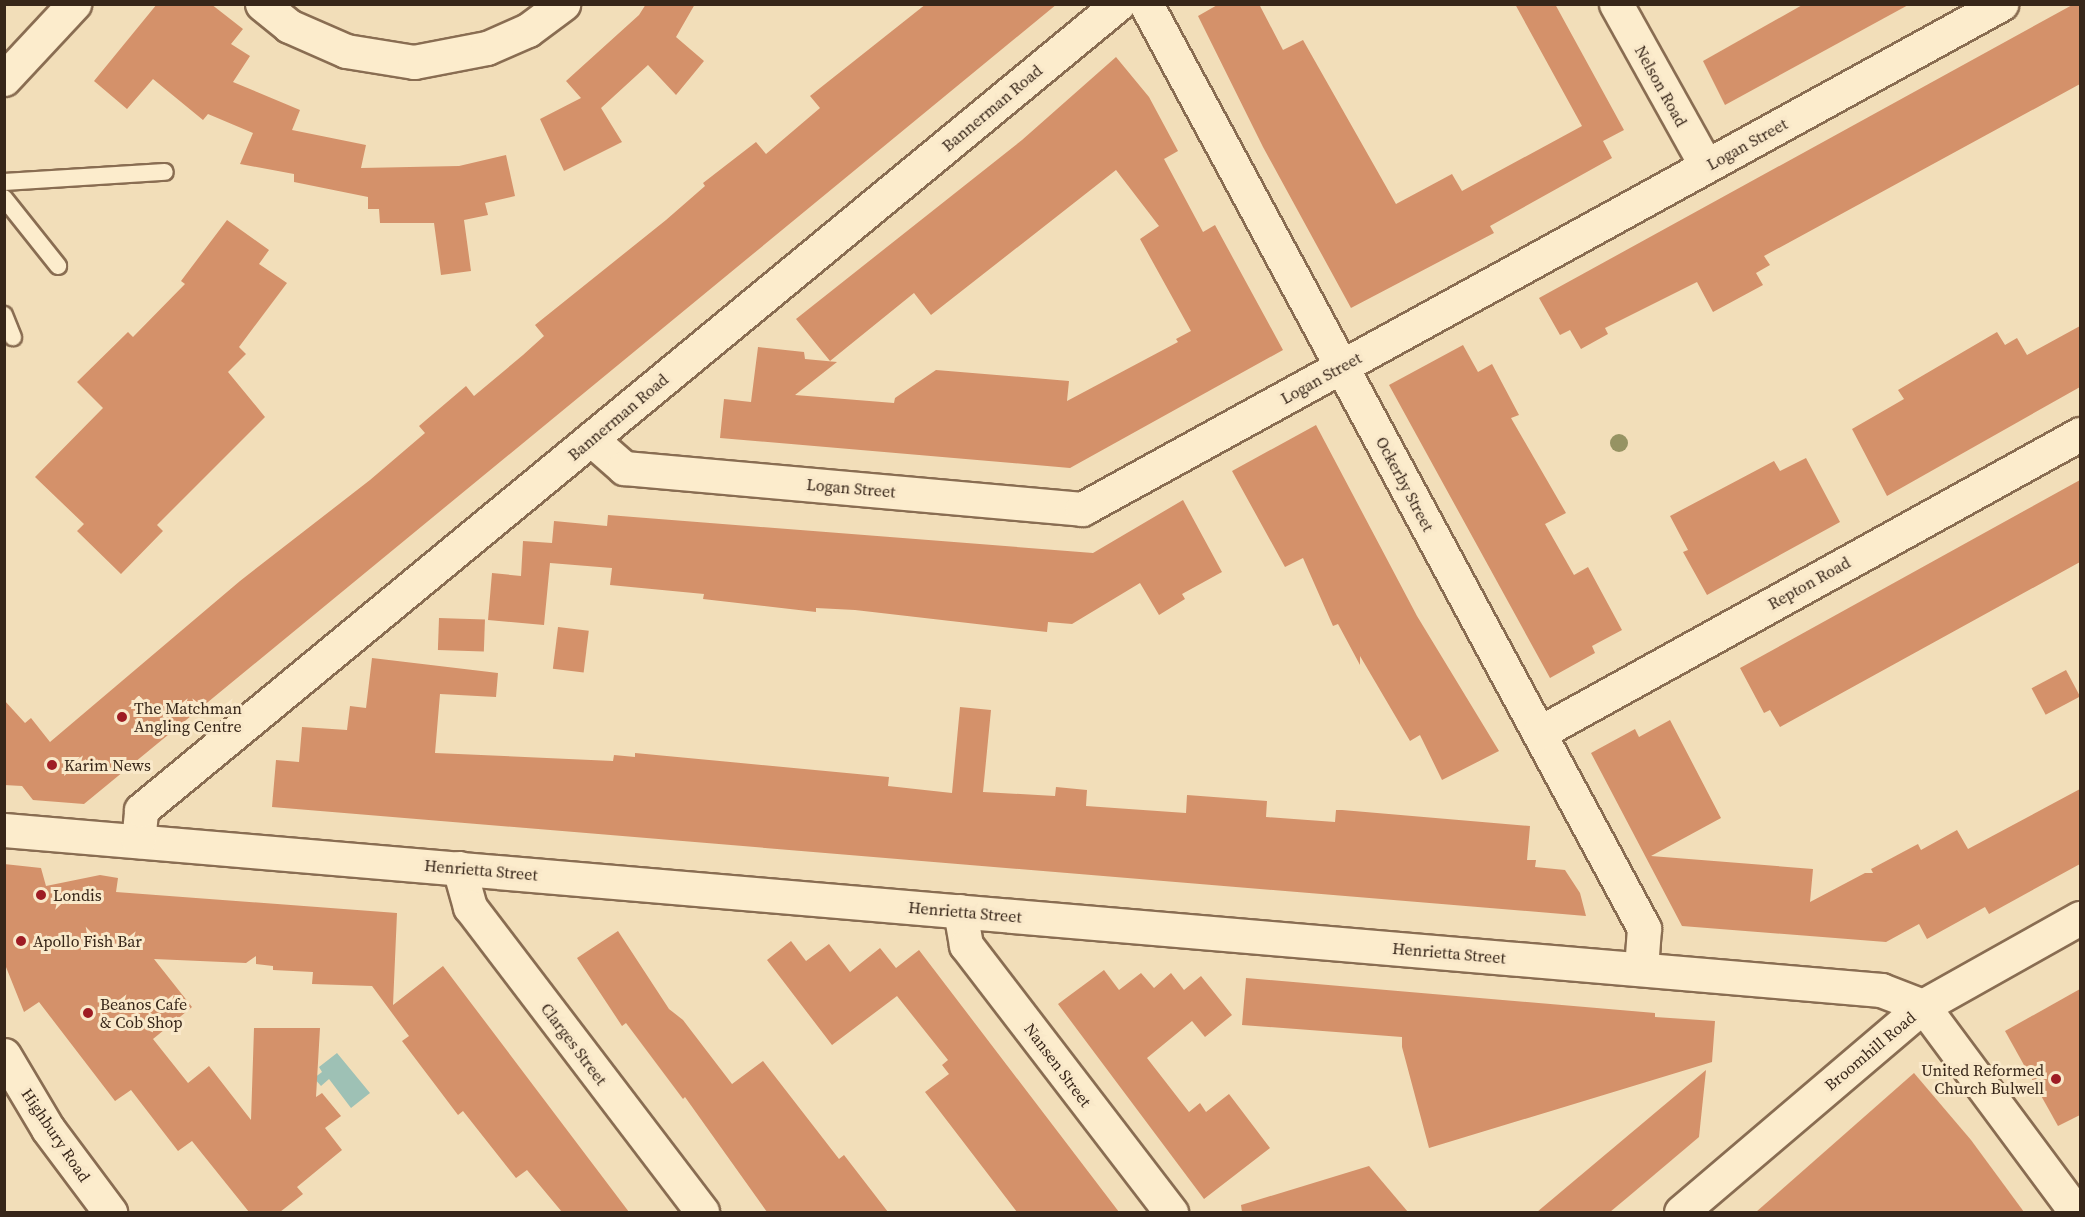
<!DOCTYPE html>
<html>
<head>
<meta charset="utf-8">
<style>
  body { margin:0 }
  #map { position:relative; width:2085px; height:1217px; overflow:hidden; background:#f2deb9; font-family:"Source Serif 4",serif }
  div>[style] { position:absolute }
  [style*='--x'] { left:calc(var(--x)*1px); top:calc(var(--y)*1px); width:calc(var(--w)*1px); rotate:calc(var(--a)*1deg) }
  .water>* { inset:0; background:#9ec1b5 }
  .building>* { inset:0; background:#d4916a; transform-origin:0 0 }
  .roads { filter:drop-shadow(2px 0 #896d52) drop-shadow(-2px 0 #896d52) drop-shadow(0 2px #896d52) drop-shadow(0 -2px #896d52) }
  .lane>* { height:16px; margin:-8px; padding:0 8px; transform-origin:8px; border-radius:8px; background:#fceccc }
  .street>* { height:33px; margin:-16.5px; padding:0 16.5px; transform-origin:16.5px; border-radius:16.5px; background:#fceccc }
  .secondary>* { height:33px; margin:-16.5px; padding:0 16.5px; transform-origin:16.5px; border-radius:16.5px; background:#fceccc }
  .trees>* { width:18px; height:18px; margin:-9px; border-radius:50%; background:#969363 }
  .dots>* { width:16px; height:16px; translate:-50% -50%; box-sizing:border-box; border:3px solid #f9e8c9; border-radius:50% }
  span { translate:-50% -50%; white-space:nowrap; text-align:center; line-height:1.15; -webkit-text-stroke:6px #f9e8c9; paint-order:stroke }
  .street-label { font-size:16px; color:#372619 }
  .poi-label { font-size:16px; color:#372619 }
  .left { translate:0 -50%; text-align:left }
  .right { translate:-100% -50%; text-align:right }
  .frame { position:absolute; inset:0; border:6px solid #372619; pointer-events:none }
</style>
</head>
<body>
<div id="map">
  <div class="water">
    <i style="clip-path:polygon(337px 1053px,370px 1093px,351px 1108px,329px 1079px,321px 1086px,314px 1078px,322px 1072px,319px 1067px)"></i>
  </div>
  <div class="building">
    <i style="clip-path:polygon(157px 4px,211px 4px,243px 29px,231px 44px,250px 56px,233px 82px,300px 110px,292px 130px,366px 145px,361px 168px,459px 166px,506px 155px,515px 196px,485px 203px,488px 215px,464px 220px,471px 271px,441px 275px,434px 223px,380px 223px,379px 209px,368px 209px,368px 197px,294px 182px,294px 174px,240px 164px,253px 133px,208px 114px,203px 120px,153px 79px,127px 109px,94px 81px)"></i>
    <i style="clip-path:polygon(646px 4px,695px 4px,676px 37px,704px 61px,676px 95px,648px 65px,601px 108px,622px 142px,564px 171px,540px 119px,581px 98px,566px 81px,639px 15px)"></i>
    <i style="clip-path:polygon(926px 4px,1057px 4px,84px 804px,33px 800px,22px 786px,4px 785px,4px 700px,25px 723px,31px 718px,50px 742px,240px 581px,370px 480px,425px 433px,419px 426px,466px 386px,474px 396px,523px 355px,544px 336px,535px 325px,666px 220px,705px 186px,703px 183px,756px 142px,766px 154px,820px 108px,810px 96px)"></i>
    <i style="clip-path:polygon(1219px 4px,1259px 4px,1283px 50px,1303px 40px,1396px 204px,1452px 174px,1462px 191px,1582px 126px,1515px 4px,1555px 4px,1624px 130px,1603px 141px,1612px 158px,1490px 226px,1494px 233px,1351px 308px,1263px 147px,1198px 16px)"></i>
    <i style="clip-path:polygon(1804px 4px,1910px 4px,1725px 105px,1703px 61px)"></i>
    <i style="clip-path:polygon(2074px 4px,2080px 4px,2080px 84px,1764px 256px,1770px 265px,1756px 273px,1763px 285px,1713px 312px,1697px 282px,1605px 328px,1608px 334px,1581px 349px,1570px 330px,1560px 335px,1539px 298px)"></i>
    <i style="clip-path:polygon(1116px 57px,1149px 97px,1178px 151px,1164px 159px,1203px 232px,1215px 225px,1283px 350px,1070px 468px,720px 438px,724px 399px,751px 402px,758px 347px,804px 352px,805px 359px,837px 362px,795px 395px,894px 403px,895px 398px,936px 370px,1069px 381px,1067px 401px,1178px 342px,1176px 339px,1191px 331px,1140px 239px,1159px 226px,1116px 170px,931px 315px,914px 293px,830px 361px,796px 319px,1022px 140px)"></i>
    <i style="clip-path:polygon(227px 220px,269px 250px,259px 264px,287px 283px,239px 347px,246px 354px,228px 372px,265px 417px,157px 525px,163px 531px,121px 574px,77px 531px,84px 524px,35px 477px,103px 408px,77px 382px,128px 332px,133px 337px,185px 284px,181px 281px)"></i>
    <i style="clip-path:polygon(2080px 326px,2080px 387px,1887px 496px,1852px 429px,1904px 399px,1898px 390px,1997px 332px,2005px 345px,2017px 338px,2027px 355px)"></i>
    <i style="clip-path:polygon(1463px 345px,1478px 372px,1492px 364px,1519px 415px,1511px 418px,1566px 513px,1545px 524px,1574px 575px,1588px 567px,1622px 630px,1592px 646px,1595px 653px,1550px 678px,1389px 385px)"></i>
    <i style="clip-path:polygon(1316px 425px,1417px 616px,1499px 751px,1442px 780px,1420px 735px,1410px 741px,1360px 656px,1360px 665px,1338px 624px,1333px 626px,1303px 558px,1285px 567px,1232px 471px)"></i>
    <i style="clip-path:polygon(1806px 458px,1840px 522px,1707px 595px,1683px 552px,1688px 550px,1670px 516px,1774px 461px,1780px 471px)"></i>
    <i style="clip-path:polygon(2080px 480px,2080px 562px,1780px 727px,1770px 710px,1764px 713px,1740px 668px)"></i>
    <i style="clip-path:polygon(1183px 500px,1222px 572px,1182px 594px,1185px 599px,1159px 615px,1140px 583px,1072px 624px,1048px 622px,1047px 632px,855px 610px,816px 608px,816px 612px,703px 599px,704px 594px,610px 585px,612px 568px,550px 563px,544px 625px,488px 620px,492px 573px,521px 576px,523px 541px,552px 543px,554px 521px,607px 526px,608px 515px,1093px 553px)"></i>
    <i style="left:439px;top:618px;width:46px;height:32px;rotate:2deg"></i>
    <i style="left:558px;top:627px;width:31px;height:42px;rotate:7deg"></i>
    <i style="clip-path:polygon(372px 658px,498px 673px,496px 697px,440px 694px,435px 753px,613px 761px,614px 755px,635px 757px,635px 753px,889px 777px,888px 786px,952px 793px,960px 707px,991px 710px,983px 792px,1055px 796px,1056px 787px,1087px 790px,1086px 806px,1186px 813px,1187px 795px,1267px 801px,1266px 817px,1335px 822px,1336px 810px,1342px 810px,1530px 826px,1527px 860px,1536px 860px,1535px 867px,1565px 870px,1580px 893px,1586px 916px,272px 807px,276px 760px,299px 762px,302px 727px,347px 730px,350px 706px,366px 708px)"></i>
    <i style="left:2066px;top:670px;width:30px;height:39px;rotate:62deg"></i>
    <i style="clip-path:polygon(1670px 720px,1721px 818px,1651px 856px,1813px 869px,1810px 902px,1865px 873px,1873px 873px,1871px 869px,1918px 844px,1921px 850px,1957px 830px,1968px 849px,2080px 789px,2080px 864px,1989px 914px,1985px 907px,1927px 939px,1919px 924px,1886px 942px,1682px 926px,1591px 753px,1635px 729px,1639px 737px)"></i>
    <i style="clip-path:polygon(4px 864px,41px 868px,46px 886px,100px 875px,118px 878px,116px 892px,397px 913px,393px 1005px,443px 966px,629px 1212px,562px 1212px,527px 1170px,516px 1178px,463px 1111px,458px 1115px,402px 1041px,409px 1036px,372px 986px,312px 984px,313px 972px,273px 970px,273px 966px,256px 964px,256px 956px,246px 963px,154px 959px,192px 1007px,153px 1039px,188px 1083px,209px 1066px,251px 1120px,254px 1028px,320px 1028px,316px 1097px,322px 1093px,341px 1116px,325px 1128px,342px 1150px,297px 1187px,303px 1194px,280px 1212px,249px 1212px,192px 1141px,178px 1151px,131px 1090px,115px 1101px,39px 1002px,24px 1012px,4px 962px)"></i>
    <i style="clip-path:polygon(618px 931px,669px 1009px,683px 1020px,732px 1084px,763px 1061px,839px 1159px,844px 1155px,888px 1212px,767px 1212px,685px 1097px,683px 1099px,626px 1023px,622px 1026px,577px 958px)"></i>
    <i style="clip-path:polygon(791px 941px,806px 961px,829px 944px,850px 972px,880px 948px,896px 968px,919px 950px,1119px 1212px,1017px 1212px,925px 1092px,949px 1074px,942px 1065px,948px 1060px,897px 996px,832px 1045px,767px 960px)"></i>
    <i style="clip-path:polygon(1104px 970px,1119px 990px,1141px 973px,1154px 988px,1171px 973px,1184px 990px,1201px 976px,1232px 1015px,1205px 1037px,1192px 1021px,1147px 1058px,1189px 1112px,1200px 1103px,1206px 1112px,1229px 1094px,1270px 1148px,1204px 1199px,1058px 1004px)"></i>
    <i style="clip-path:polygon(1246px 978px,1655px 1013px,1655px 1017px,1715px 1021px,1712px 1062px,1429px 1148px,1402px 1047px,1402px 1037px,1242px 1025px)"></i>
    <i style="clip-path:polygon(2080px 989px,2080px 1115px,2058px 1126px,2005px 1031px)"></i>
    <i style="clip-path:polygon(1706px 1070px,1699px 1137px,1628px 1197px,1610px 1212px,1537px 1212px)"></i>
    <i style="clip-path:polygon(1914px 1073px,1971px 1140px,2024px 1212px,1756px 1212px)"></i>
    <i style="clip-path:polygon(1369px 1166px,1408px 1212px,1242px 1212px,1241px 1205px)"></i>
  </div>
  <div class="roads">
    <div class="lane">
      <i style="--x:4;--y:182;--w:161;--a:-3.6"></i>
      <i style="--x:4;--y:198;--w:87;--a:51.5"></i>
      <i style="--x:4;--y:315;--w:24;--a:68"></i>
    </div>
    <div class="street">
      <i style="--x:262;--y:4;--w:35;--a:39"></i>
      <i style="--x:289;--y:26;--w:62;--a:23.7"></i>
      <i style="--x:346;--y:51;--w:69;--a:9.2"></i>
      <i style="--x:414;--y:62;--w:74;--a:-10.9"></i>
      <i style="--x:487;--y:48;--w:45;--a:-23.7"></i>
      <i style="--x:528;--y:30;--w:44;--a:-36.6"></i>
      <i style="--x:1146;--y:4;--w:1050;--a:61.68"></i>
      <i style="--x:1644;--y:928;--w:41;--a:94.2"></i>
      <i style="--x:1616;--y:4;--w:185;--a:60.9"></i>
      <i style="--x:4;--y:79;--w:103;--a:-47"></i>
      <i style="--x:591;--y:439;--w:44;--a:41.3"></i>
      <i style="--x:624;--y:468;--w:460;--a:5.1"></i>
      <i style="--x:1082;--y:509;--w:1049;--a:-28.79"></i>
      <i style="--x:1539;--y:733;--w:618;--a:-28.93"></i>
      <i style="--x:4;--y:830;--w:1884;--a:4.87"></i>
      <i style="--x:1881;--y:990;--w:45;--a:20.9"></i>
      <i style="--x:1923;--y:1006;--w:257;--a:53.4"></i>
      <i style="--x:138;--y:841;--w:31;--a:-84"></i>
      <i style="--x:141;--y:810;--w:1267;--a:-39.52"></i>
      <i style="--x:459;--y:868;--w:41;--a:74.2"></i>
      <i style="--x:470;--y:907;--w:383;--a:52.7"></i>
      <i style="--x:960;--y:911;--w:35;--a:80"></i>
      <i style="--x:966;--y:945;--w:337;--a:52.5"></i>
      <i style="--x:1681;--y:1212;--w:318;--a:-40.4"></i>
      <i style="--x:1923;--y:1006;--w:180;--a:-29.3"></i>
    </div>
    <div class="secondary">
      <i style="--x:4;--y:1055;--w:86;--a:59.3"></i>
      <i style="--x:48;--y:1129;--w:104;--a:53.2"></i>
    </div>
  </div>
  <div class="trees">
    <i style="left:1619px;top:443px"></i>
  </div>
  <div class="dots">
    <i style="left:122px;top:717px;background:#9e1c24"></i>
    <i style="left:52px;top:765px;background:#9e1c24"></i>
    <i style="left:41px;top:895px;background:#9e1c24"></i>
    <i style="left:21px;top:941px;background:#9e1c24"></i>
    <i style="left:88px;top:1013px;background:#9e1c24"></i>
    <i style="left:2056px;top:1079px;background:#9e1c24"></i>
  </div>
  <div class="street-label">
    <span style="left:1661px;top:86px;rotate:61deg">Nelson Road</span>
    <span style="left:992px;top:108px;rotate:-40deg">Bannerman Road</span>
    <span style="left:1747px;top:144px;rotate:-29deg">Logan Street</span>
    <span style="left:1321px;top:378px;rotate:-29deg">Logan Street</span>
    <span style="left:618px;top:417px;rotate:-40deg">Bannerman Road</span>
    <span style="left:1405px;top:484px;rotate:62deg">Ockerby Street</span>
    <span style="left:851px;top:488px;rotate:5deg">Logan Street</span>
    <span style="left:1809px;top:583px;rotate:-29deg">Repton Road</span>
    <span style="left:481px;top:870px;rotate:5deg">Henrietta Street</span>
    <span style="left:965px;top:912px;rotate:5deg">Henrietta Street</span>
    <span style="left:1449px;top:953px;rotate:5deg">Henrietta Street</span>
    <span style="left:574px;top:1044px;rotate:53deg">Clarges Street</span>
    <span style="left:1870px;top:1051px;rotate:-40deg">Broomhill Road</span>
    <span style="left:1058px;top:1065px;rotate:53deg">Nansen Street</span>
    <span style="left:56px;top:1135px;rotate:56deg">Highbury Road</span>
  </div>
  <div class="poi-label">
    <span class="left" style="left:134px;top:717px">The Matchman<br>Angling Centre</span>
    <span class="left" style="left:64px;top:765px">Karim News</span>
    <span class="left" style="left:53px;top:895px">Londis</span>
    <span class="left" style="left:33px;top:941px">Apollo Fish Bar</span>
    <span class="left" style="left:100px;top:1013px">Beanos Cafe<br>&amp; Cob Shop</span>
    <span class="right" style="left:2044px;top:1079px">United Reformed<br>Church Bulwell</span>
  </div>
  <div class="frame"></div>
</div>
</body>
</html>
